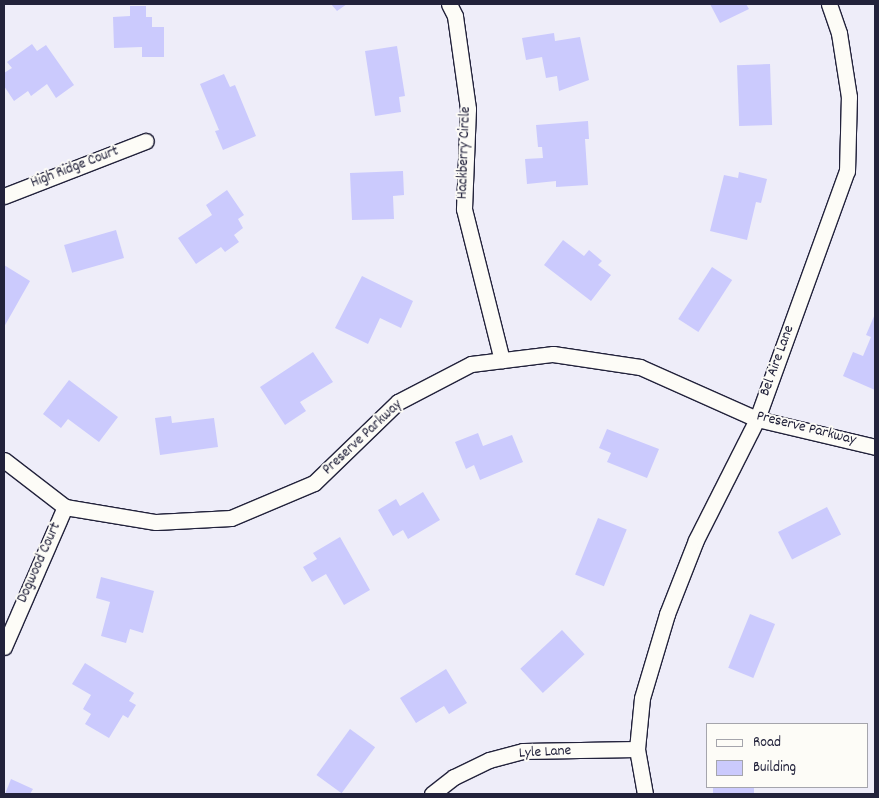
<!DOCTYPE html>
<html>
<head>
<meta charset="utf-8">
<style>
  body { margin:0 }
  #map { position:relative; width:879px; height:798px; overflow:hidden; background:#eeedf9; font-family:Dekko,sans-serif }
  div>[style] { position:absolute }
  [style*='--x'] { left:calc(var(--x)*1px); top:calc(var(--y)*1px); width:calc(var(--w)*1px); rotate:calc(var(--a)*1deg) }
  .building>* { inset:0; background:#cbcafd; transform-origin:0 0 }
  .roads { filter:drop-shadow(1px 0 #22223b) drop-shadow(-1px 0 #22223b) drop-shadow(0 1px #22223b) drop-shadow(0 -1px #22223b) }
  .street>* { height:15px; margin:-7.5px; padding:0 7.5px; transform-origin:7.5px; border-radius:7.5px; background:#fdfcf7 }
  span { translate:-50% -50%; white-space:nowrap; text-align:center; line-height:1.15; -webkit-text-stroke:4px #fdfcf7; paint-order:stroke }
  .street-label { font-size:15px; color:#22223b }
  .frame { position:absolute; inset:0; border:5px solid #22223b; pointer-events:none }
  .legend { position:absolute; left:706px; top:723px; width:162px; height:65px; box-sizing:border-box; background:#fdfcf7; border:1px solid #a5a5ac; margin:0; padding:6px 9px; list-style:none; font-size:15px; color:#22223b }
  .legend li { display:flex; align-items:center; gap:10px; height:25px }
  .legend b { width:25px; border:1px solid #a5a5ac }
</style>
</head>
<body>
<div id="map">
  <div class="building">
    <i style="clip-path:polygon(331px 4px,347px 4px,337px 11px)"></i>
    <i style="clip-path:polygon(710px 4px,746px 4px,749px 9px,720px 23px)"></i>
    <i style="clip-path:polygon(130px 6px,146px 6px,146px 17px,152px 17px,152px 27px,164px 27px,164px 57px,142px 57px,142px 47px,114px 48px,113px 17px,130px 16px)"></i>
    <i style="clip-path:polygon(554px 33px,555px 41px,580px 37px,589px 80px,559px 91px,557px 76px,546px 78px,542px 57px,526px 60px,522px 38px)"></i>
    <i style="clip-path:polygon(32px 44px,37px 51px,46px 45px,74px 85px,56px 98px,47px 84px,31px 96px,28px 91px,14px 101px,4px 86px,4px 73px,12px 68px,7px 62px)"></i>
    <i style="clip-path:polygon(397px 46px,405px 96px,399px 97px,401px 112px,375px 116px,365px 51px)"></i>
    <i style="left:770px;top:64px;width:61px;height:33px;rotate:88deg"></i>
    <i style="clip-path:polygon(224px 74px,230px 87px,235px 85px,256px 136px,223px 150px,215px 131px,219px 130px,200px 84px)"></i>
    <i style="clip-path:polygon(588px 121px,589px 139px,585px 139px,588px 185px,556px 187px,556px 181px,527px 184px,525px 159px,543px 158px,542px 147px,538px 147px,536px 125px)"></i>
    <i style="clip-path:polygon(403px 171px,404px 195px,393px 196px,394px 219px,352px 220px,350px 173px)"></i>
    <i style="clip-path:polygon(739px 172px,767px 179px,761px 203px,756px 202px,747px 240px,710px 231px,724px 175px,738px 178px)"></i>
    <i style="clip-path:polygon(227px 190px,244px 215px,238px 219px,243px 228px,234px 235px,239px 242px,225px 252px,221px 247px,196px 264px,178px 238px,212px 215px,206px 205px)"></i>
    <i style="left:116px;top:230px;width:29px;height:54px;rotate:74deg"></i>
    <i style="clip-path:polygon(563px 240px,584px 256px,589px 250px,602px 261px,598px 265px,611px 275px,591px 301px,544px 265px)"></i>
    <i style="clip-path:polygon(4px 265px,30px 281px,4px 327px)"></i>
    <i style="left:712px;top:267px;width:24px;height:62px;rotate:33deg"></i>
    <i style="clip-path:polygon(362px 276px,413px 301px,401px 328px,380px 318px,368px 344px,335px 328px)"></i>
    <i style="clip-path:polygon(875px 314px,875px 390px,843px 376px,853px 352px,863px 356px,871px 337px,866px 335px)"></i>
    <i style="clip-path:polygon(313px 352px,333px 382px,300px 402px,306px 411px,285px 425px,260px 387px)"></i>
    <i style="clip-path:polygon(69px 380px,118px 417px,99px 442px,68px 419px,61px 428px,43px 414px)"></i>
    <i style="clip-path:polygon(171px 416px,172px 423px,214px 418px,218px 447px,160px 455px,155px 418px)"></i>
    <i style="clip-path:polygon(607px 429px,659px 449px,647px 478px,607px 462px,611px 453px,599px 448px)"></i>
    <i style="clip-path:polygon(478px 433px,483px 446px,512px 435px,523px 462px,480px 480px,474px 465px,466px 469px,455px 442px)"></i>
    <i style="clip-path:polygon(423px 492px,440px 520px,408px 539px,403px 530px,393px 536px,378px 510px,396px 499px,400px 506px)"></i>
    <i style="left:827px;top:507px;width:31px;height:55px;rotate:63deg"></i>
    <i style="left:598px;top:518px;width:31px;height:61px;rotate:22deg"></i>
    <i style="clip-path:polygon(340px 537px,370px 590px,344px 605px,326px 574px,312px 582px,303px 567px,317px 559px,313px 553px)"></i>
    <i style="clip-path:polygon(101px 577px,154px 591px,143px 633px,130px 629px,126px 643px,101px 636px,110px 602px,96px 598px)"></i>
    <i style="left:750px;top:614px;width:27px;height:58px;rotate:22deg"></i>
    <i style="left:562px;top:630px;width:33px;height:57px;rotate:47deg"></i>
    <i style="clip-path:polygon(85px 663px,134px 693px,129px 701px,136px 705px,128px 718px,123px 715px,109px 738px,85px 724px,91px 714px,83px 709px,91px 695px,72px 684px)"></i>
    <i style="clip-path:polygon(446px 669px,467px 703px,449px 714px,444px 706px,416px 723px,400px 698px)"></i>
    <i style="left:350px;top:729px;width:31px;height:57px;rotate:36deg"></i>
    <i style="clip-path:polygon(11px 779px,33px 789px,30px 794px,5px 794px)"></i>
    <i style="left:713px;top:787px;width:41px;height:7px"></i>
  </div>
  <div class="roads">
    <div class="street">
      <i style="--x:449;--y:4;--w:13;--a:63"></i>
      <i style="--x:455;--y:16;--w:94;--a:82"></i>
      <i style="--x:468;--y:109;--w:100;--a:92.3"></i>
      <i style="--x:464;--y:209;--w:156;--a:75.9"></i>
      <i style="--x:4;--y:196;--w:152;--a:-21.2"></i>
      <i style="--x:4;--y:460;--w:77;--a:37.6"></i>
      <i style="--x:65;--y:507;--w:92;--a:9.4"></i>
      <i style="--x:156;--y:522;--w:75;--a:-3.1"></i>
      <i style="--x:231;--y:518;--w:90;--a:-22.9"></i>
      <i style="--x:314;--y:483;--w:117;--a:-44"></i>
      <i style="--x:398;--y:402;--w:82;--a:-27.5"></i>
      <i style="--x:471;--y:364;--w:83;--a:-7"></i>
      <i style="--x:553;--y:354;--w:88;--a:8.5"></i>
      <i style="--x:640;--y:367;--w:128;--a:24"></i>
      <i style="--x:757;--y:419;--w:121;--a:13.3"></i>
      <i style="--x:4;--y:647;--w:153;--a:-66.5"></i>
      <i style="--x:432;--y:794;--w:28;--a:-38"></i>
      <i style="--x:454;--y:777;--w:39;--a:-26"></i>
      <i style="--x:489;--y:760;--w:35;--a:-15"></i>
      <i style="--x:523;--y:751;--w:114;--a:-1"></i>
      <i style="--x:645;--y:794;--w:46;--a:-100.1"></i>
      <i style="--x:637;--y:749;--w:51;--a:-84.4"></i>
      <i style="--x:642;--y:698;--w:88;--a:-73.4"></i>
      <i style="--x:667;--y:614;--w:79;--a:-68.6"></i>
      <i style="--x:696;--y:540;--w:136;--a:-63.2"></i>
      <i style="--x:757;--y:419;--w:264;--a:-70.1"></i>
      <i style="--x:847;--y:171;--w:74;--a:-88.5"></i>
      <i style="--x:849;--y:97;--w:65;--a:-98.9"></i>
      <i style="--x:839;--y:33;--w:31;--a:-109"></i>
    </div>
  </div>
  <div class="street-label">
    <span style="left:465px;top:153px;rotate:-88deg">Hackberry Circle</span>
    <span style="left:75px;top:168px;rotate:-21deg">High Ridge Court</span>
    <span style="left:778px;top:361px;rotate:-70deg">Bel Aire Lane</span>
    <span style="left:806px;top:429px;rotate:14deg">Preserve Parkway</span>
    <span style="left:363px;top:438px;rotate:-43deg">Preserve Parkway</span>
    <span style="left:40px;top:563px;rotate:-66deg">Dogwood Court</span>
    <span style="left:545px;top:753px;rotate:-3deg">Lyle Lane</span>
  </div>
  <div class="frame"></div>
  <ul class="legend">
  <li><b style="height:6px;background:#fdfcf7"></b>Road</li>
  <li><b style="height:14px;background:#cbcafd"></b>Building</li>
  </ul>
</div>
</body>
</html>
